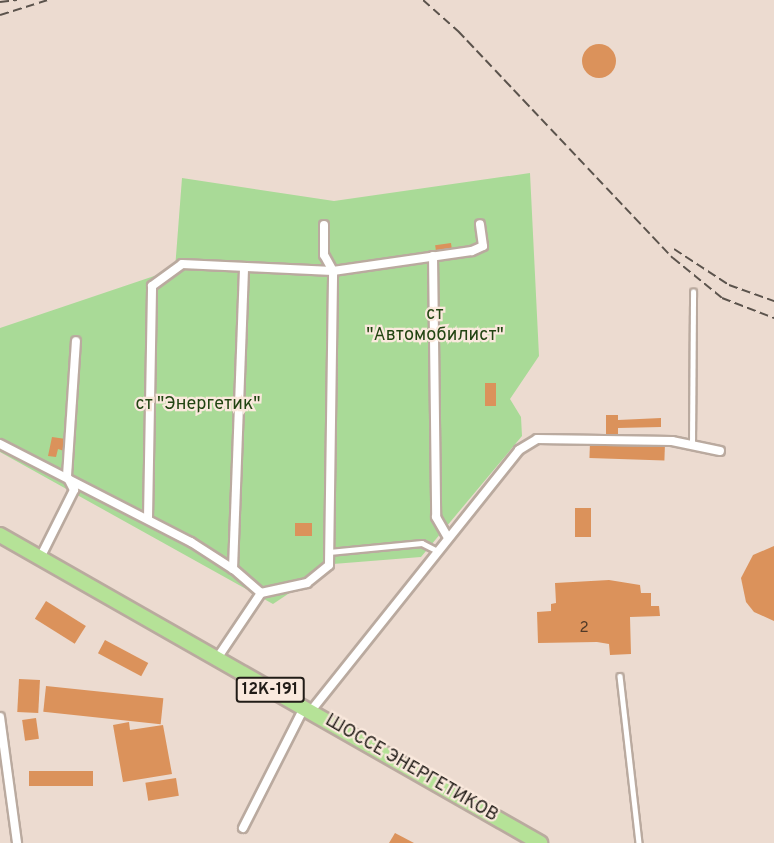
<!DOCTYPE html>
<html>
<head>
<meta charset="utf-8">
<style>
  body { margin:0 }
  #map { position:relative; width:774px; height:843px; overflow:hidden; background:#ecdbd0; font-family:Overpass,sans-serif }
  div>[style] { position:absolute }
  [style*='--x'] { left:calc(var(--x)*1px); top:calc(var(--y)*1px); width:calc(var(--w)*1px); rotate:calc(var(--a)*1deg) }
  .green>* { inset:0; background:#a9da97 }
  .building>* { inset:0; background:#db925b; transform-origin:0 0 }
  .round { border-radius:50% }
  .roads { filter:drop-shadow(2px 0 #baaa9f) drop-shadow(-2px 0 #baaa9f) drop-shadow(0 2px #baaa9f) drop-shadow(0 -2px #baaa9f) }
  .lane>* { height:4.5px; margin:-2.25px; padding:0 2.25px; transform-origin:2.25px; border-radius:2.25px; background:#fff }
  .street>* { height:8px; margin:-4px; padding:0 4px; transform-origin:4px; border-radius:4px; background:#fff }
  .primary>* { height:14px; margin:-7px; padding:0 7px; transform-origin:7px; border-radius:7px; background:#b5e297 }
  .rail>* { height:2px; margin-top:-1px; transform-origin:0; background:repeating-linear-gradient(90deg,#5b534c 0 9px,transparent 0 13.5px) }
  span { translate:-50% -50%; white-space:nowrap; text-align:center; line-height:1.15; -webkit-text-stroke:4.5px #fae9dd; paint-order:stroke }
  .number-label { font-size:15px; color:#503a28 }
  .number-label span { -webkit-text-stroke-width:0 }
  .shield-label span { padding:2px 4px; background:#fae9dd; border:2px solid; border-radius:4px; -webkit-text-stroke-width:0 }
  .shield-label { font-size:16px; color:#211c17; font-weight:700 }
  .park-label { font-size:18px; color:#224412 }
  .street-label { font-size:18px; color:#211c17 }
</style>
</head>
<body>
<div id="map">
  <div class="green">
    <i style="clip-path:polygon(530px 173px,539px 356px,510px 399px,521px 417px,522px 436px,421px 557px,333px 564px,273px 604px,0 452px,0 328px,175px 269px,182px 178px,334px 201px)"></i>
  </div>
  <div class="building">
    <i class="round" style="left:582px;top:44px;width:34px;height:34px"></i>
    <i style="left:451px;top:243px;width:7px;height:16px;rotate:82deg"></i>
    <i style="left:485px;top:383px;width:11px;height:23px"></i>
    <i style="clip-path:polygon(606px 415px,618px 415px,618px 420px,661px 418px,661px 427px,618px 428px,618px 435px,606px 436px)"></i>
    <i style="clip-path:polygon(52px 437px,66px 439px,64px 451px,58px 449px,56px 457px,48px 456px)"></i>
    <i style="left:590px;top:442px;width:75px;height:16px;rotate:2deg"></i>
    <i style="left:591px;top:508px;width:29px;height:16px;rotate:90deg"></i>
    <i style="left:295px;top:523px;width:17px;height:13px"></i>
    <i style="clip-path:polygon(774px 546px,774px 621px,754px 612px,746px 602px,741px 578px,753px 555px)"></i>
    <i style="clip-path:polygon(609px 580px,640px 585px,641px 593px,651px 593px,651px 606px,659px 606px,660px 616px,630px 617px,631px 654px,610px 655px,609px 644px,597px 642px,538px 643px,537px 612px,551px 611px,551px 604px,556px 603px,555px 583px)"></i>
    <i style="left:46px;top:601px;width:47px;height:21px;rotate:32deg"></i>
    <i style="left:105px;top:640px;width:49px;height:15px;rotate:28deg"></i>
    <i style="left:19px;top:679px;width:21px;height:33px;rotate:3deg"></i>
    <i style="left:46px;top:686px;width:118px;height:26px;rotate:6deg"></i>
    <i style="left:36px;top:718px;width:21px;height:14px;rotate:82deg"></i>
    <i style="clip-path:polygon(129px 722px,130px 730px,163px 725px,172px 774px,123px 782px,113px 725px)"></i>
    <i style="left:93px;top:771px;width:15px;height:64px;rotate:90deg"></i>
    <i style="left:176px;top:778px;width:18px;height:31px;rotate:81deg"></i>
    <i style="clip-path:polygon(395px 833px,414px 843px,389px 843px)"></i>
  </div>
  <div class="roads">
    <div class="lane">
      <i style="--x:692;--y:445;--w:153;--a:-89.6"></i>
      <i style="--x:329;--y:552;--w:93;--a:-5.5"></i>
      <i style="--x:422;--y:543;--w:18;--a:27"></i>
      <i style="--x:620;--y:676;--w:168;--a:83.5"></i>
    </div>
    <div class="street">
      <i style="--x:433;--y:256;--w:261;--a:89.3"></i>
      <i style="--x:436;--y:517;--w:24;--a:60"></i>
      <i style="--x:0;--y:444;--w:215;--a:27.2"></i>
      <i style="--x:191;--y:542;--w:50;--a:32.7"></i>
      <i style="--x:148;--y:519;--w:233;--a:-89"></i>
      <i style="--x:152;--y:286;--w:37;--a:-36"></i>
      <i style="--x:182;--y:264;--w:151;--a:2.7"></i>
      <i style="--x:333;--y:271;--w:140;--a:-8.2"></i>
      <i style="--x:472;--y:251;--w:12;--a:-24"></i>
      <i style="--x:483;--y:246;--w:22;--a:-98"></i>
      <i style="--x:40;--y:558;--w:76;--a:-63.4"></i>
      <i style="--x:74;--y:490;--w:16;--a:-117"></i>
      <i style="--x:67;--y:476;--w:135;--a:-86.2"></i>
      <i style="--x:261;--y:593;--w:47;--a:-12.3"></i>
      <i style="--x:307;--y:583;--w:28;--a:-39"></i>
      <i style="--x:329;--y:565;--w:294;--a:-89.2"></i>
      <i style="--x:333;--y:271;--w:18;--a:-119"></i>
      <i style="--x:324;--y:255;--w:30;--a:-90"></i>
      <i style="--x:216;--y:660;--w:81;--a:-56.1"></i>
      <i style="--x:261;--y:593;--w:37;--a:-139"></i>
      <i style="--x:233;--y:569;--w:300;--a:-87.9"></i>
      <i style="--x:310;--y:712;--w:335;--a:-51.4"></i>
      <i style="--x:519;--y:450;--w:21;--a:-31"></i>
      <i style="--x:537;--y:439;--w:135;--a:0.8"></i>
      <i style="--x:672;--y:441;--w:49;--a:11.8"></i>
      <i style="--x:0;--y:717;--w:127;--a:82.3"></i>
      <i style="--x:243;--y:828;--w:135;--a:-63.1"></i>
    </div>
    <div class="primary">
      <i style="--x:0;--y:535;--w:622;--a:29.7"></i>
    </div>
  </div>
  <div class="rail">
    <i style="--x:423;--y:0;--w:47;--a:41.5"></i>
    <i style="--x:458;--y:31;--w:313;--a:46.6"></i>
    <i style="--x:673;--y:258;--w:63;--a:39.2"></i>
    <i style="--x:722;--y:298;--w:56;--a:21"></i>
    <i style="--x:0;--y:2;--w:17;--a:-7"></i>
    <i style="--x:0;--y:15;--w:50;--a:-17.4"></i>
    <i style="--x:674;--y:249;--w:66;--a:33.2"></i>
    <i style="--x:729;--y:285;--w:48;--a:19.6"></i>
  </div>
  <div class="number-label">
    <span style="left:584px;top:629px">2</span>
  </div>
  <div class="shield-label">
    <span style="left:270px;top:690px">12К-191</span>
  </div>
  <div class="park-label">
    <span style="left:435px;top:326px">ст<br>"Автомобилист"</span>
    <span style="left:198px;top:405px">ст "Энергетик"</span>
  </div>
  <div class="street-label">
    <span style="left:411px;top:769px;rotate:30deg">ШОССЕ ЭНЕРГЕТИКОВ</span>
  </div>
</div>
</body>
</html>
